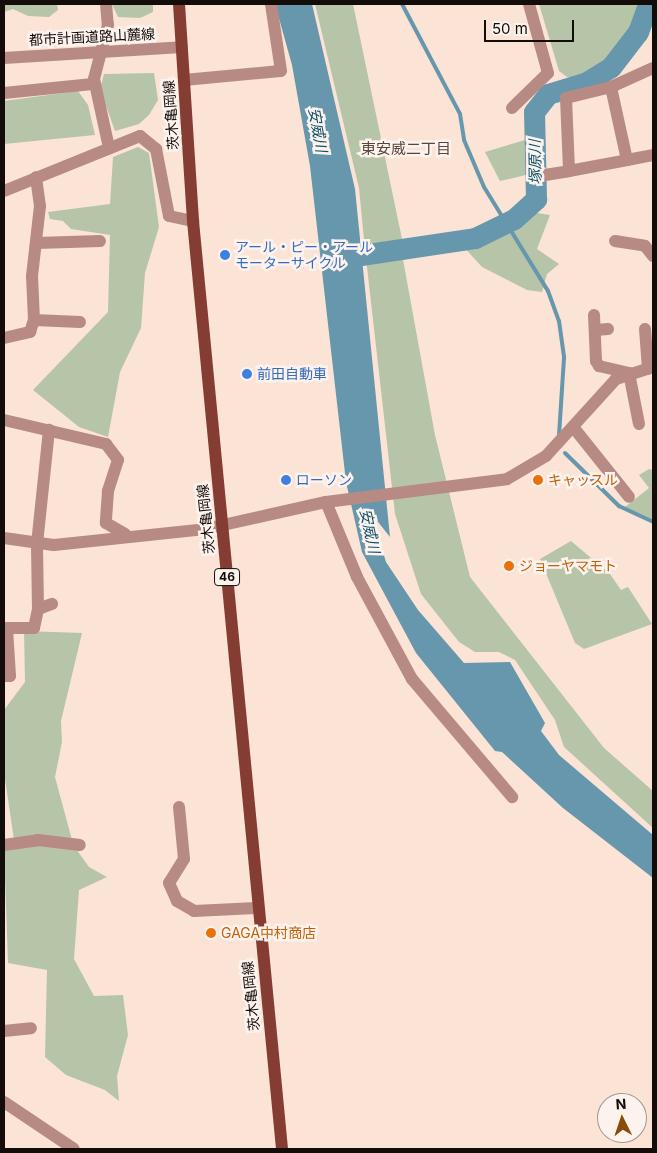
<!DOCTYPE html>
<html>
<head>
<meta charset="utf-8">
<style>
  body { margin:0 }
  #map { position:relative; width:657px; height:1153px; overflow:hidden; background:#fbe3d5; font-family:Inter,"Noto Sans JP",sans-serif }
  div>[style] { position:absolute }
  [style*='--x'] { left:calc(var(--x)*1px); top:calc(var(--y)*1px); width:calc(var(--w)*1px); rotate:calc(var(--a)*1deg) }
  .green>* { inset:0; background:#b6c5a8 }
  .water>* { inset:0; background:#6697ac }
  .stream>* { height:4px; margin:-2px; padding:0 2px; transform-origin:2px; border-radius:2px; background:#6697ac }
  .river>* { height:21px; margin:-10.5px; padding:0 10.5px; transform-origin:10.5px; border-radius:10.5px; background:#6697ac }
  .minor>* { height:12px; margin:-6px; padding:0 6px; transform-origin:6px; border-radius:6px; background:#b78b84 }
  .major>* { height:12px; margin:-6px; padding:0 6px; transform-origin:6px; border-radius:6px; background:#853c33 }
  .minor-bridge>* { height:12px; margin:-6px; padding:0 6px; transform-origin:6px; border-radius:6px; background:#b78b84 }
  .dots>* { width:14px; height:14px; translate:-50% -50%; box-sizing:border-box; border:2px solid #fdf3ee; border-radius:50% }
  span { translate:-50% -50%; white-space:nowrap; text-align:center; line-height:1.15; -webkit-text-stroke:5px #fdf3ee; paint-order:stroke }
  .shield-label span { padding:1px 4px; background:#fdf3ee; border:1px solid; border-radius:4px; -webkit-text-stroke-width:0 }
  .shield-label { font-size:12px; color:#140c08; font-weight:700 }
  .street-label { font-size:14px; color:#140c08 }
  .shop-label { font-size:14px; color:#366cbe }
  .left { translate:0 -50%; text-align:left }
  .food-label { font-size:14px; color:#c56008 }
  .water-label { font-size:15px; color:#0d5067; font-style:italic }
  .neighbourhood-label { font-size:15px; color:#59463a }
  .frame { position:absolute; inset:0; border:5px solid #140c08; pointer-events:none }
  .north { position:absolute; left:597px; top:1093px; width:50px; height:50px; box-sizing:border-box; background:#fdf3ee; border:1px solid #a09792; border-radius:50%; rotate:356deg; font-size:14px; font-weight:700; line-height:20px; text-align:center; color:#140c08 }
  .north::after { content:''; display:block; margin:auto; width:18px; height:22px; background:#894d0a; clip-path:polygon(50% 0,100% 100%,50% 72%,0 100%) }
  .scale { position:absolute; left:484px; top:20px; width:90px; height:22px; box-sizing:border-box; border:2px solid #140c08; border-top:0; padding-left:6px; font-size:15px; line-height:18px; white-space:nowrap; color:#140c08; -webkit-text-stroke:4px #fdf3ee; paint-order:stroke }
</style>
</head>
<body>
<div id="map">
  <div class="green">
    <i style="clip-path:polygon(4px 4px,57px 4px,58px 10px,49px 17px,28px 16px,13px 9px,4px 12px)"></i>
    <i style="clip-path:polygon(112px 4px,153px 4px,153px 12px,140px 18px,118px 17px)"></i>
    <i style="clip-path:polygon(315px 4px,353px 4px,402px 239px,413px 246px,365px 250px,359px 188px)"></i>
    <i style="clip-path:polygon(539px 4px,653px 4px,653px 15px,604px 68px,583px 77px,567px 77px,559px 71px)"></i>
    <i style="clip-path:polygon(154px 73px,158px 100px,149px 115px,139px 124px,115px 131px,100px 89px,104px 74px)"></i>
    <i style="clip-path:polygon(78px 91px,88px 105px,95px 135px,4px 144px,4px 101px)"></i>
    <i style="clip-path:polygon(525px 140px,530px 174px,500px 181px,485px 152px)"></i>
    <i style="clip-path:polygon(138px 147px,149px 153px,159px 227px,145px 273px,141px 328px,120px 372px,108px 437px,79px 427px,33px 390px,108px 312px,110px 235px,71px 229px,63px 221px,50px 219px,48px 212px,110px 204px,113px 157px)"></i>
    <i style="clip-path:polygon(531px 212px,550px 215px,537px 249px,559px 264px,547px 274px,542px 292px,527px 290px,482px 267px,462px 245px,514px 224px)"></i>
    <i style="clip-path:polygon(402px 254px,435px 435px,470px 577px,604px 748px,653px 791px,653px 828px,564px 747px,555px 720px,515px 660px,499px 652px,475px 652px,459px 642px,421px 594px,395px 514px,366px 258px)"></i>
    <i style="clip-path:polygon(649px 469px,653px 470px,653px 520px,625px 507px,649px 488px,639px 475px)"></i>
    <i style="clip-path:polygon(571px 541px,610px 574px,621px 590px,628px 587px,652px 624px,584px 649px,575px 643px,540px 559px)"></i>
    <i style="clip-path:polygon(24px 631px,82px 633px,61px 721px,62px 742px,55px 777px,72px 840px,14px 840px,4px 772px,4px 710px,25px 682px)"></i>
    <i style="clip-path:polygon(14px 845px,74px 846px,89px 867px,107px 877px,79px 890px,74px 959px,94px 996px,123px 995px,128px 1035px,117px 1076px,119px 1101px,105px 1090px,66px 1075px,45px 1057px,47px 970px,8px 963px,4px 848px)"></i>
  </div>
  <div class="water">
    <i style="clip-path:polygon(275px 4px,312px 4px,355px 189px,390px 537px,371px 513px,386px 562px,418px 610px,464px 663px,510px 662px,545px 723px,541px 731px,559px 755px,653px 835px,653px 878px,563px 808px,502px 752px,495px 751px,416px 653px,362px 552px,346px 482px,310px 166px,292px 65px)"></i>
  </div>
  <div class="stream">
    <i style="--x:402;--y:4;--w:124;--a:62.2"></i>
    <i style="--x:460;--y:114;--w:26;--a:81"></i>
    <i style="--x:464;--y:140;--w:51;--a:66.9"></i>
    <i style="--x:484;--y:187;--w:122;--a:58.4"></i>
    <i style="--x:548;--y:291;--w:32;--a:70"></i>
    <i style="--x:559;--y:321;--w:37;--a:82"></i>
    <i style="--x:564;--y:358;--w:78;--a:93.7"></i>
    <i style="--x:565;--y:453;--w:76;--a:44.5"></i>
    <i style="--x:619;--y:506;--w:38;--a:25"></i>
  </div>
  <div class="river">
    <i style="--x:341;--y:258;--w:135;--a:-8.5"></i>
    <i style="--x:475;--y:238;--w:43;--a:-26"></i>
    <i style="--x:514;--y:219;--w:30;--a:-42"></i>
    <i style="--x:536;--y:199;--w:87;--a:-91.3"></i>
    <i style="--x:534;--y:112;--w:23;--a:-52"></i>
    <i style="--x:548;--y:94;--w:41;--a:-17.1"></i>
    <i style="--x:587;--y:82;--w:28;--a:-32"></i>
    <i style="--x:611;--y:67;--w:44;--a:-52.4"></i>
    <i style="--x:638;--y:32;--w:30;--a:-70"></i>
  </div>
  <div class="minor">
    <i style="--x:106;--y:4;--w:21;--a:85"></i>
    <i style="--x:4;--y:58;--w:178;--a:-3.5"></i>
    <i style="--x:94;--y:79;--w:71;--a:77.7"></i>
    <i style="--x:184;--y:80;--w:97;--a:-5.3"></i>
    <i style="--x:281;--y:71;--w:68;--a:-98.5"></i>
    <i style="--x:611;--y:87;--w:46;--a:-24.3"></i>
    <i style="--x:4;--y:93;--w:89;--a:-5.8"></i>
    <i style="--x:512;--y:108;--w:50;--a:-44.2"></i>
    <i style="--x:548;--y:73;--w:72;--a:-105.4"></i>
    <i style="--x:627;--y:160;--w:75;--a:-102.4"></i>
    <i style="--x:611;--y:87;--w:46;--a:166.3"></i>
    <i style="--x:566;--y:98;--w:73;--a:87.6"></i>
    <i style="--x:569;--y:171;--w:59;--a:-10.7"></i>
    <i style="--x:627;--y:160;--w:26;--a:-11"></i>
    <i style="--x:545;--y:175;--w:24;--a:-9"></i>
    <i style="--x:4;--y:191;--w:147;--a:-22"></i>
    <i style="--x:140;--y:136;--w:21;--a:39"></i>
    <i style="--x:156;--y:149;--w:68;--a:79"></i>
    <i style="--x:169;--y:216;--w:25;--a:12"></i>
    <i style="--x:615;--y:241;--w:30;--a:9"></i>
    <i style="--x:645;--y:246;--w:13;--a:51"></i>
    <i style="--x:37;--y:243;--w:63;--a:-1.8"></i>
    <i style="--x:594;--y:315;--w:46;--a:87.5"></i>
    <i style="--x:596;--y:361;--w:6;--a:59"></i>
    <i style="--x:599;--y:366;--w:31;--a:13"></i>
    <i style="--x:629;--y:373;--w:52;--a:78.9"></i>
    <i style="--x:34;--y:320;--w:46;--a:2.5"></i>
    <i style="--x:645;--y:329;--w:40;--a:85.7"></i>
    <i style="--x:595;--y:330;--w:13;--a:-4"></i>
    <i style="--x:4;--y:338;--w:27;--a:-13"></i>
    <i style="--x:30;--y:332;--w:13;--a:-72"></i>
    <i style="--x:34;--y:320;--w:44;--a:-92.6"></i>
    <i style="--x:32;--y:276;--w:70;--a:-83.5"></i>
    <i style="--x:40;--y:206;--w:29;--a:-98"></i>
    <i style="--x:4;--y:420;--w:105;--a:13.2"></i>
    <i style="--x:106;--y:444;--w:20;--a:53"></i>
    <i style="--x:118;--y:460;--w:33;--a:108"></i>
    <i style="--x:108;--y:491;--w:32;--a:94"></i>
    <i style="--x:106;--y:523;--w:22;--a:30"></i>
    <i style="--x:574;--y:428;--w:88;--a:51.4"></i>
    <i style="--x:326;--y:502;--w:81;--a:67.5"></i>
    <i style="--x:357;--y:577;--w:116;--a:61.7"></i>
    <i style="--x:412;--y:679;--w:155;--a:49.7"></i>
    <i style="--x:4;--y:538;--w:50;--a:8"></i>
    <i style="--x:54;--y:545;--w:152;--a:-6"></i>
    <i style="--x:205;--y:529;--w:124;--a:-12.6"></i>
    <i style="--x:326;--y:502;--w:182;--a:-7.2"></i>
    <i style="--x:507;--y:479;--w:45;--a:-30.5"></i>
    <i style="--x:546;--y:456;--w:104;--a:-47.7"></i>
    <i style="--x:616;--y:379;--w:39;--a:-18"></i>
    <i style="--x:38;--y:609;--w:15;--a:-20"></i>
    <i style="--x:4;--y:676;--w:6;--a:0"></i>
    <i style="--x:10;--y:676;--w:48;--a:-93.6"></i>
    <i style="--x:7;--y:628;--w:27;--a:0"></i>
    <i style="--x:34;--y:628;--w:19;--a:-78"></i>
    <i style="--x:38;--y:609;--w:65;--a:-90.9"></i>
    <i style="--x:37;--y:544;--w:115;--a:-84"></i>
    <i style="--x:179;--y:807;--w:52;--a:84.5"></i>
    <i style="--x:184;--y:859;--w:28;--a:122"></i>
    <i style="--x:169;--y:883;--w:20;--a:66"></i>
    <i style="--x:177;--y:901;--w:20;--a:30"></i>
    <i style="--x:194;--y:911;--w:64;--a:-2.7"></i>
    <i style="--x:4;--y:845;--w:34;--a:-8"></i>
    <i style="--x:38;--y:840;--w:42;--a:6.8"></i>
    <i style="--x:4;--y:1031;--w:27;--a:-6"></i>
    <i style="--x:4;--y:1102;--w:84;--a:33.9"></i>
  </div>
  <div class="major">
    <i style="--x:179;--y:4;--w:217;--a:86.3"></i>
    <i style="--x:193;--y:221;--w:932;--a:84.52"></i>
  </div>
  <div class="minor-bridge">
    <i style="--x:94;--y:79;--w:56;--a:-75.5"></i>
  </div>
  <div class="dots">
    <i style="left:225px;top:255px;background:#3f7fe0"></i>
    <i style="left:247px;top:374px;background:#3f7fe0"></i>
    <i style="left:286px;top:480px;background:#3f7fe0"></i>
    <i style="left:538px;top:480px;background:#e8710a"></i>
    <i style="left:509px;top:566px;background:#e8710a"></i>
    <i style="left:211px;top:933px;background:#e8710a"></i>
  </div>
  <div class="shield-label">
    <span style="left:227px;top:577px">46</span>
  </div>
  <div class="street-label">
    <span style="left:92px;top:37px;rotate:-3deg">都市計画道路山麓線</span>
    <span style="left:171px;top:115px;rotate:-94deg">茨木亀岡線</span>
    <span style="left:206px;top:519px;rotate:-96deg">茨木亀岡線</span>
    <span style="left:251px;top:996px;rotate:-96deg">茨木亀岡線</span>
  </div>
  <div class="shop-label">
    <span class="left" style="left:235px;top:255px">アール・ピー・アール<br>モーターサイクル</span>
    <span class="left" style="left:257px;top:374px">前田自動車</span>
    <span class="left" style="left:296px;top:480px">ローソン</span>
  </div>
  <div class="food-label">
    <span class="left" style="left:548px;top:480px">キャッスル</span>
    <span class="left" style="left:519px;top:566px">ジョーヤマモト</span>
    <span class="left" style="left:221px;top:933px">GAGA中村商店</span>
  </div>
  <div class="water-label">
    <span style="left:318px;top:130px;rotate:80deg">安威川</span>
    <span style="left:535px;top:162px;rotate:-91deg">塚原川</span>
    <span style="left:370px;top:531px;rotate:78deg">安威川</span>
  </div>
  <div class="neighbourhood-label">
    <span style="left:406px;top:149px">東安威二丁目</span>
  </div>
  <div class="frame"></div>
  <div class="north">N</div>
  <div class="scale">50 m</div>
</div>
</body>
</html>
